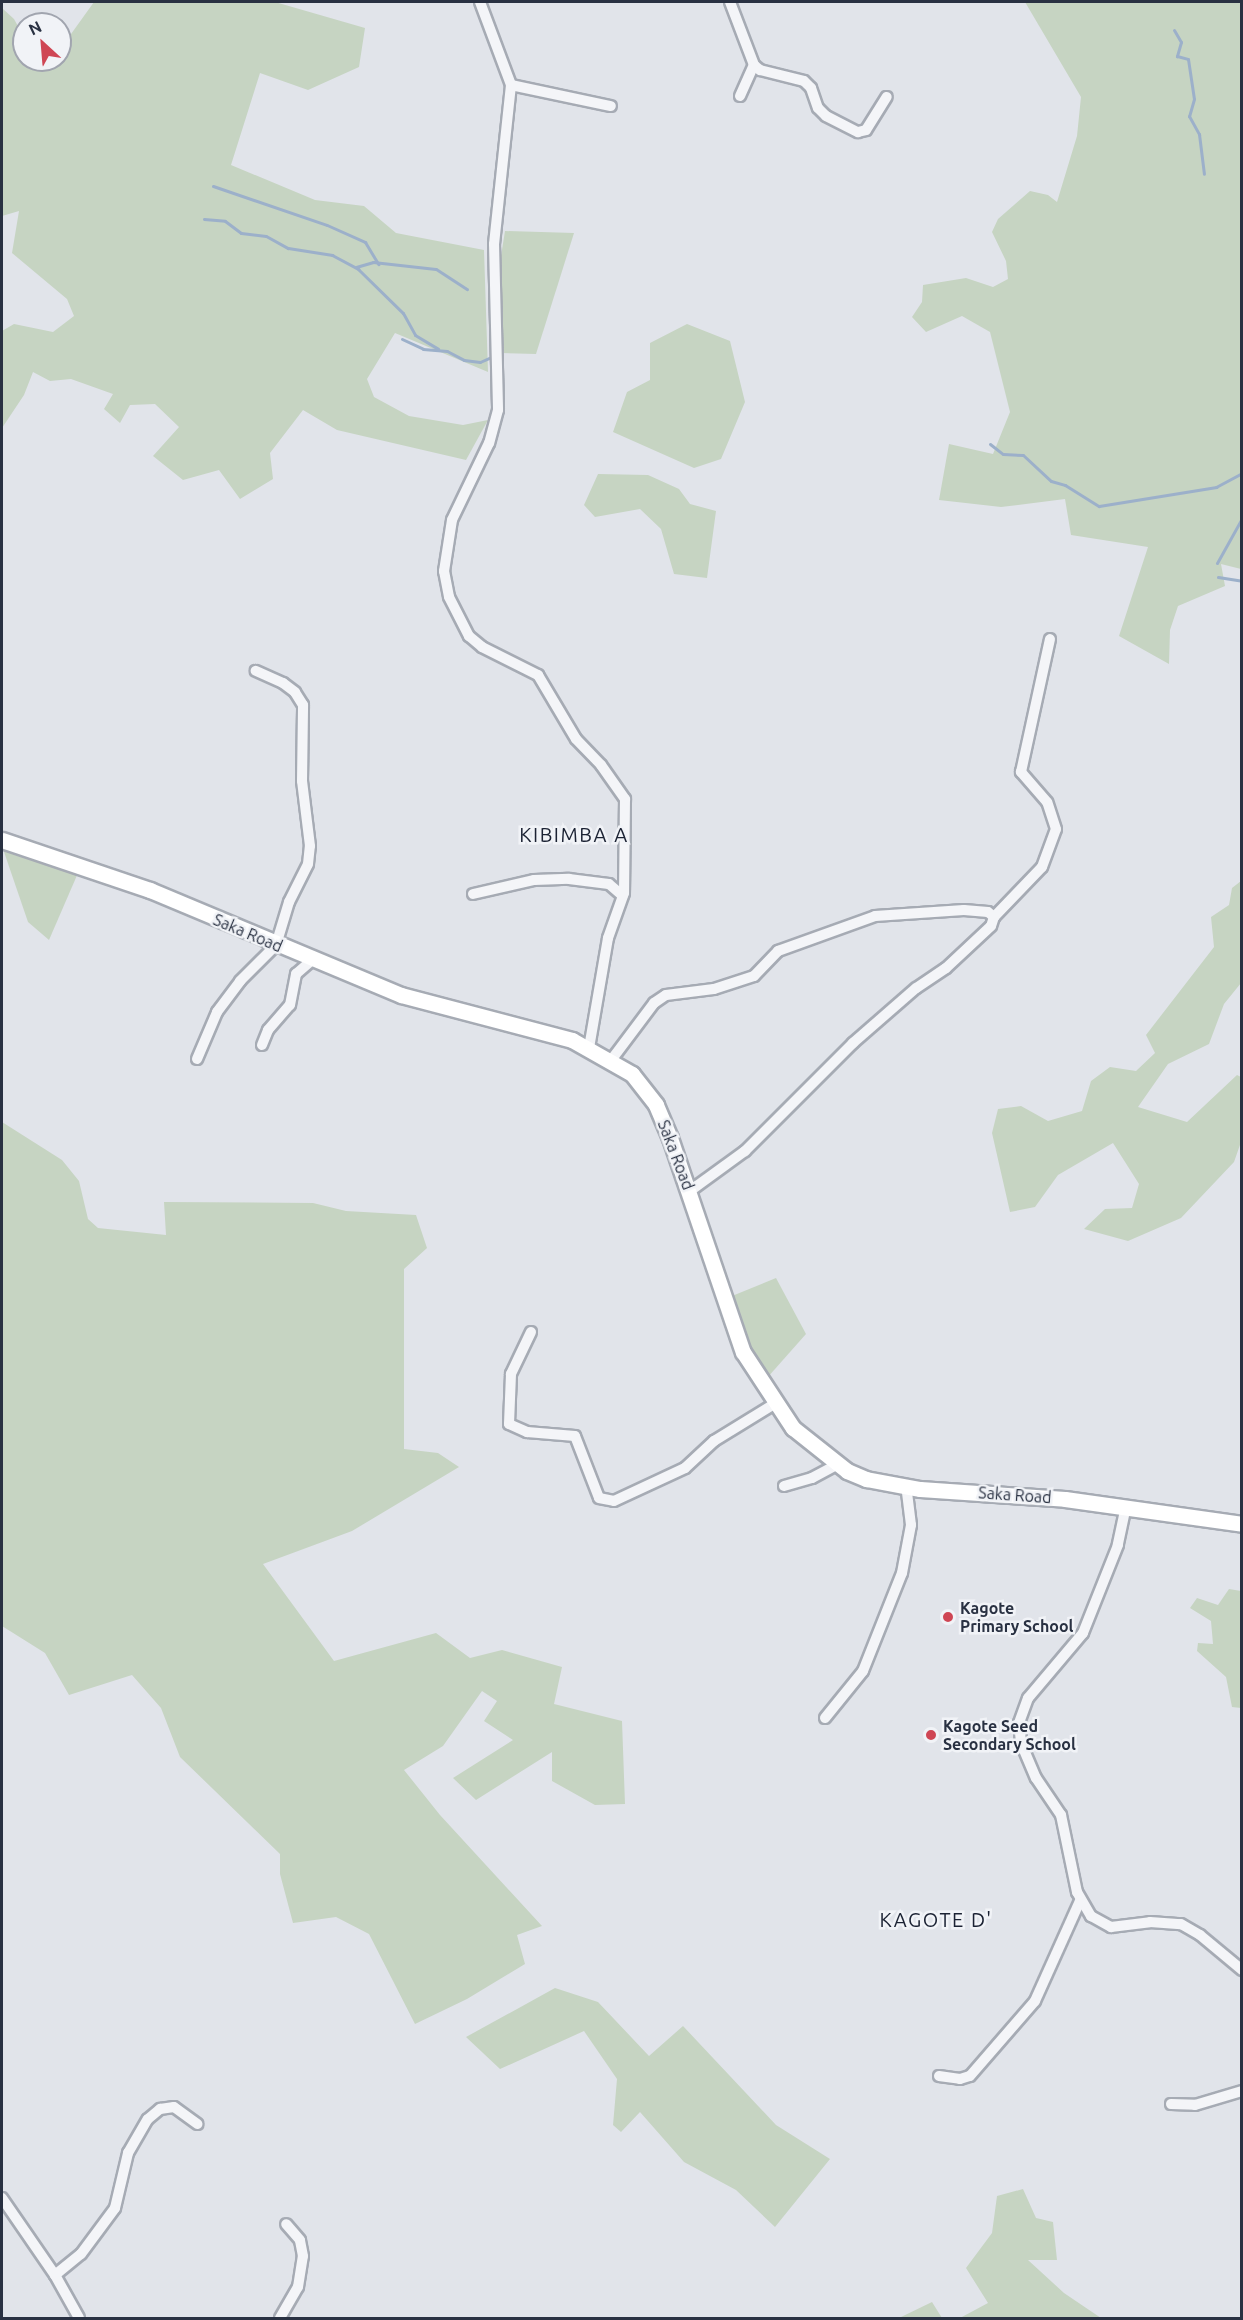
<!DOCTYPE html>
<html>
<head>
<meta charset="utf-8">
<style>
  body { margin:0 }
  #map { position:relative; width:1243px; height:2320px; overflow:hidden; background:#e1e4ea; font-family:Ubuntu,sans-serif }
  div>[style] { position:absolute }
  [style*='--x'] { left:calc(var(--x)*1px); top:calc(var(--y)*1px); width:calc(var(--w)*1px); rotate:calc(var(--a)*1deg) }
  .green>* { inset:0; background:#c6d4c2 }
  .stream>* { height:3px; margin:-1.5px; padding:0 1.5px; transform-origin:1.5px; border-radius:1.5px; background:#9cb0ca }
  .roads { filter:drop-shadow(2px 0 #a6abb4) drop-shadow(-2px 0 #a6abb4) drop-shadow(0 2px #a6abb4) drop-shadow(0 -2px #a6abb4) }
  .street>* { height:10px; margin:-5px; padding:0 5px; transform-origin:5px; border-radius:5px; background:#f4f5f8 }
  .secondary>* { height:15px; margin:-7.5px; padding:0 7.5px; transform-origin:7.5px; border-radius:7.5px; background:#fff }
  .dots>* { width:16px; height:16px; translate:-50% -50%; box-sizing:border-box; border:3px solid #f1f3f7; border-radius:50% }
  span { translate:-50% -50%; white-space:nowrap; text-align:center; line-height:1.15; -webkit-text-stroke:5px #f1f3f7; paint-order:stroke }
  .street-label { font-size:16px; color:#293142 }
  .poi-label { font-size:16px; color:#293142; font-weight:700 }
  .left { translate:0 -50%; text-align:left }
  .quarter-label { font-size:20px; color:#1b2233; letter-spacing:1.5px }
  .frame { position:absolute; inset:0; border:3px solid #293142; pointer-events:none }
  .north { position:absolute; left:12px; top:12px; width:60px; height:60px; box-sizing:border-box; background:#f1f3f7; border:2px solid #a1a5af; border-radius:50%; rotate:334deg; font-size:16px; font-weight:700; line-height:24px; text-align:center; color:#293142 }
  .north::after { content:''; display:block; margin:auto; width:21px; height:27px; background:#cf4654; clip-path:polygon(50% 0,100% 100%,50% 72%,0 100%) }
</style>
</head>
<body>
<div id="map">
  <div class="green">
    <i style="clip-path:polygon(94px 2px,275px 2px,365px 28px,359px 67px,308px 90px,260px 73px,231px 165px,315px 200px,364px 206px,396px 233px,484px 250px,488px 372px,395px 333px,367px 379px,374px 397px,409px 416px,463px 425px,488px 420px,466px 460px,337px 430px,303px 410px,270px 453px,273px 479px,240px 499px,219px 470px,183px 480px,153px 456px,179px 427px,155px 404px,130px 405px,120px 423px,104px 409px,113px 394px,71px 379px,50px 381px,33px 372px,24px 395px,2px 428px,2px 331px,14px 324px,53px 332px,74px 316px,67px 299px,12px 253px,19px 211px,2px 216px,2px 8px,14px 19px,24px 37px,24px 60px,60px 60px,60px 42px,66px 41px)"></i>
    <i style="clip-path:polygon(1025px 2px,1241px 2px,1241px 569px,1221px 564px,1225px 586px,1178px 606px,1170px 630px,1169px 664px,1119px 636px,1148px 547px,1071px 535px,1065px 499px,1001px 507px,939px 500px,949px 444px,993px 454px,1010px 412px,990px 332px,962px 316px,926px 332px,912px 317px,922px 302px,923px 285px,966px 278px,993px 287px,1008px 279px,1006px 261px,992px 232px,998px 219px,1030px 191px,1048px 195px,1057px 202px,1077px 136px,1081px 97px)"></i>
    <i style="clip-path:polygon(505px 231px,574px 233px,536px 354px,501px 353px,501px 256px)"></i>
    <i style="clip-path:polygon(687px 324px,730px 341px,745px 402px,721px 459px,694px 468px,613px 432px,627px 392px,650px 380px,650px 343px)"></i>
    <i style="clip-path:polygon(598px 474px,648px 475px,679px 489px,690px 504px,716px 511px,707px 578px,674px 574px,661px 529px,640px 509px,595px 517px,584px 505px)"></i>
    <i style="clip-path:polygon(2px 846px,78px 873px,49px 940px,28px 922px)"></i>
    <i style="clip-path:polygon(1241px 881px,1241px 983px,1224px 1004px,1209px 1044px,1168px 1064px,1138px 1107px,1187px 1122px,1237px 1075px,1241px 1077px,1241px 1142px,1234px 1162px,1181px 1218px,1128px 1241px,1084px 1229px,1105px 1209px,1132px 1208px,1139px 1184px,1113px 1143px,1058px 1175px,1035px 1207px,1010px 1212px,992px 1133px,998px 1109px,1021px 1106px,1048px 1121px,1082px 1111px,1091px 1081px,1110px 1067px,1136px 1071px,1155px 1053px,1146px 1035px,1214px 947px,1211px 917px,1229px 905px,1232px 888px)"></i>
    <i style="clip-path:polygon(2px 1122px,62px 1160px,79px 1181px,88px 1219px,98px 1228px,166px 1235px,164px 1202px,313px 1203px,346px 1211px,416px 1215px,427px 1248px,404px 1269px,404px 1449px,438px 1453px,459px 1467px,352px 1531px,263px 1564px,334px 1661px,436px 1633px,470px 1658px,502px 1650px,562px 1667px,554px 1704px,622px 1721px,625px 1804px,595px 1805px,552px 1781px,552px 1752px,476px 1800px,453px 1778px,513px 1740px,484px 1721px,497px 1701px,482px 1691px,443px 1746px,404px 1770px,440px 1815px,542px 1926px,517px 1935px,525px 1964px,467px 1999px,415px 2024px,369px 1934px,336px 1917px,293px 1923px,280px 1874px,280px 1854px,180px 1757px,161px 1708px,132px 1675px,69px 1695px,45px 1653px,2px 1626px)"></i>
    <i style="clip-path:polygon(776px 1278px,806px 1334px,767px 1378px,752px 1353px,732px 1296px)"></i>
    <i style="clip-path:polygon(1229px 1589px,1241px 1591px,1241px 1708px,1232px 1707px,1226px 1677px,1197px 1651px,1198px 1643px,1213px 1644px,1211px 1621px,1190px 1608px,1197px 1598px,1218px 1605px)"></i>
    <i style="clip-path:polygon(555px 1988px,598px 2002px,649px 2056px,683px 2026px,776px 2125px,830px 2159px,775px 2227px,736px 2190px,684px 2162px,640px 2112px,621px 2132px,613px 2125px,617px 2079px,584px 2031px,500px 2069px,466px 2037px)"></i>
    <i style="clip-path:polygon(1023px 2189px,1036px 2218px,1053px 2222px,1057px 2260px,1028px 2260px,1064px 2293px,1101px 2318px,960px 2318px,988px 2303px,966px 2268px,992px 2233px,997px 2196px)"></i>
    <i style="clip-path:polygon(932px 2302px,942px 2318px,899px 2318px)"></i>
  </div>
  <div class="stream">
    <i style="--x:1174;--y:30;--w:14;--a:60"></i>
    <i style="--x:1181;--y:42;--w:15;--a:106"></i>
    <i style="--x:1177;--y:56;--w:11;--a:15"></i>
    <i style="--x:1188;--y:59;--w:40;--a:81.5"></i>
    <i style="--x:1194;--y:99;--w:18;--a:106"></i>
    <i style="--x:1189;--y:116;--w:21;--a:61"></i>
    <i style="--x:1199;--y:134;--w:40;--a:82.9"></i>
    <i style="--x:213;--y:186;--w:120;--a:18.9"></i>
    <i style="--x:327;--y:225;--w:42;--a:24.1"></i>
    <i style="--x:365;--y:242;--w:26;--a:59"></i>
    <i style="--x:204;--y:219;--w:21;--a:5"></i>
    <i style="--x:225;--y:221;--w:20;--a:37"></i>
    <i style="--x:241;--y:233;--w:25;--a:7"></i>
    <i style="--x:266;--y:236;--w:25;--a:29"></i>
    <i style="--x:288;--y:248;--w:45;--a:9"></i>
    <i style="--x:332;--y:255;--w:30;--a:28"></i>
    <i style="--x:358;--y:269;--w:63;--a:44.4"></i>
    <i style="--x:403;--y:313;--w:25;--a:61"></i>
    <i style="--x:415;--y:335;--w:27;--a:31"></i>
    <i style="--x:356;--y:267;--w:18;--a:-16"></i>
    <i style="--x:373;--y:262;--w:63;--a:6.3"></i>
    <i style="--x:436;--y:269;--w:37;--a:33"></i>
    <i style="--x:402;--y:339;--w:23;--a:25"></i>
    <i style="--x:423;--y:349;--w:24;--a:5"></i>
    <i style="--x:447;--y:351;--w:19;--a:28"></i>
    <i style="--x:464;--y:360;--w:16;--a:7"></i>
    <i style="--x:480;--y:362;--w:12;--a:-24"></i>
    <i style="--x:990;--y:444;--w:16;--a:38"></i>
    <i style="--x:1003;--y:454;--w:20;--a:3"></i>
    <i style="--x:1023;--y:455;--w:38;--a:43"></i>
    <i style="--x:1051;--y:481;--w:15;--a:16"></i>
    <i style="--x:1065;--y:485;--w:40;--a:32"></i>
    <i style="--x:1099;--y:506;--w:119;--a:-9.2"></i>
    <i style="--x:1216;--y:487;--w:30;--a:-28"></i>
    <i style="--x:1217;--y:563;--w:51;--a:-60.9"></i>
    <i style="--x:1218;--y:577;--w:24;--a:9"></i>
  </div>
  <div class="roads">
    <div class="street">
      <i style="--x:480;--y:2;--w:89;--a:69.5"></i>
      <i style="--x:511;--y:85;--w:160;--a:96.1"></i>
      <i style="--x:494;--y:244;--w:166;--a:88.6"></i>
      <i style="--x:498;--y:410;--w:34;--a:105"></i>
      <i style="--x:489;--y:443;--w:85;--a:115.7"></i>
      <i style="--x:452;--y:520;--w:52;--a:98.9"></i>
      <i style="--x:444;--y:571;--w:26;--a:79"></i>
      <i style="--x:449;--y:597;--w:44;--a:62.9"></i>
      <i style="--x:469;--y:636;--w:17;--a:40"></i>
      <i style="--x:482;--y:647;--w:63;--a:26.6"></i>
      <i style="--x:538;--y:675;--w:74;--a:59.3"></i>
      <i style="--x:576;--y:739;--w:36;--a:46"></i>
      <i style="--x:601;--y:765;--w:42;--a:54.8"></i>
      <i style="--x:625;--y:799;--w:94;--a:90.6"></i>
      <i style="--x:624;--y:893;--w:48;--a:109.6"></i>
      <i style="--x:608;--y:938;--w:112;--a:99.8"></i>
      <i style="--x:730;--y:2;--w:67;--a:69.1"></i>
      <i style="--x:754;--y:65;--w:8;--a:40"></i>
      <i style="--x:760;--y:70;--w:45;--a:14"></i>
      <i style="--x:804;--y:81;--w:10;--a:45"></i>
      <i style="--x:811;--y:88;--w:21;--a:71"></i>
      <i style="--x:818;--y:108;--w:11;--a:45"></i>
      <i style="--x:826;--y:116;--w:36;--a:27"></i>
      <i style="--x:858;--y:132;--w:8;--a:-14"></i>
      <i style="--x:866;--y:130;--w:39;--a:-58"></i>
      <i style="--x:511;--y:85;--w:102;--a:11.9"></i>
      <i style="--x:740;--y:96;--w:34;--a:-66"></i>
      <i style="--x:473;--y:894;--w:63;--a:-12.9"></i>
      <i style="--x:534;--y:880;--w:35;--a:-2"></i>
      <i style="--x:569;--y:879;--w:40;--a:7.1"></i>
      <i style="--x:609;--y:884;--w:18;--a:41"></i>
      <i style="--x:994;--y:917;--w:69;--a:-46.2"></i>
      <i style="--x:1042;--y:867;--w:40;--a:-69.8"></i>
      <i style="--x:1056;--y:829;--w:28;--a:-108"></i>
      <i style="--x:1047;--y:802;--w:40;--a:-131"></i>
      <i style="--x:1021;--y:772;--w:136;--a:-77.7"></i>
      <i style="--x:262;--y:1045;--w:16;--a:-68"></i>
      <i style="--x:268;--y:1030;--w:33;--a:-49"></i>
      <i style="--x:290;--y:1005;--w:32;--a:-79"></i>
      <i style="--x:296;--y:974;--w:21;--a:-41"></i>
      <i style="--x:197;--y:1059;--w:51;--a:-66.9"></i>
      <i style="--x:217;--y:1012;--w:39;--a:-53"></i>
      <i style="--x:240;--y:981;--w:51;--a:-45"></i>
      <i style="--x:276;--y:945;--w:45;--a:-73.2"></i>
      <i style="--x:289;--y:902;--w:42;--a:-63.4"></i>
      <i style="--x:308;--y:864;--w:18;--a:-84"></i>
      <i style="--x:310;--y:846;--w:65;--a:-97"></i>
      <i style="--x:302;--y:781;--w:76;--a:-89.2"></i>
      <i style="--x:303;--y:705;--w:15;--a:-122"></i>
      <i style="--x:295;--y:692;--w:15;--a:-143"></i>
      <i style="--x:283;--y:683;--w:30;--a:-156"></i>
      <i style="--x:612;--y:1059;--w:70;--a:-53.1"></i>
      <i style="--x:654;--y:1003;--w:14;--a:-34"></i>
      <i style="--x:666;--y:995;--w:48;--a:-7.1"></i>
      <i style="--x:714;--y:989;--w:42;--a:-18"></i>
      <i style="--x:754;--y:976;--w:35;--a:-46"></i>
      <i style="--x:778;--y:951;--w:103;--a:-19.8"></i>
      <i style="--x:875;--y:916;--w:89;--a:-3.9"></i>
      <i style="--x:964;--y:910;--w:24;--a:5"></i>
      <i style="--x:988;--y:912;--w:8;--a:40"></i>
      <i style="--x:994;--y:917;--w:9;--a:108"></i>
      <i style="--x:991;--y:926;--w:62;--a:137"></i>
      <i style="--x:946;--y:968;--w:36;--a:146"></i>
      <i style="--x:916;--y:988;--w:84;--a:138.9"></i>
      <i style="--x:853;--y:1043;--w:153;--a:135"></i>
      <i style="--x:745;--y:1151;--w:68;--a:144"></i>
      <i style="--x:531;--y:1332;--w:47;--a:115.5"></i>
      <i style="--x:511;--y:1374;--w:50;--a:92.3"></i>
      <i style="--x:509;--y:1424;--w:20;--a:24"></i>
      <i style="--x:527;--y:1432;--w:48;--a:4.8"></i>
      <i style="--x:575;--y:1436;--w:66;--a:68.8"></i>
      <i style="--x:599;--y:1498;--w:15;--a:11"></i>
      <i style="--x:614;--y:1501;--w:78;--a:-24.9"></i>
      <i style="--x:685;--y:1468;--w:40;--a:-43"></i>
      <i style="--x:714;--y:1441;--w:73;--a:-31.5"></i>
      <i style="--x:784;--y:1486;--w:29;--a:-16"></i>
      <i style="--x:812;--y:1478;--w:30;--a:-28"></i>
      <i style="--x:1126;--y:1506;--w:40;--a:102"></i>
      <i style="--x:1118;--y:1545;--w:95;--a:111.7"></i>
      <i style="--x:1083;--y:1633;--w:85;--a:130.2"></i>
      <i style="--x:1028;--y:1698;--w:27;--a:110"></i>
      <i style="--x:1019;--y:1723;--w:20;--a:84"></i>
      <i style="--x:1021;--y:1743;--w:38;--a:67"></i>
      <i style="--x:1036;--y:1778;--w:45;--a:56"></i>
      <i style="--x:1061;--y:1815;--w:79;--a:78.3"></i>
      <i style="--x:1077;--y:1892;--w:28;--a:60"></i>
      <i style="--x:1091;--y:1916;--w:23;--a:29"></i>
      <i style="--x:1111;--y:1927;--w:39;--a:-7"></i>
      <i style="--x:1150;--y:1922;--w:31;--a:4"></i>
      <i style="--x:1181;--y:1924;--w:22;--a:30"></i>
      <i style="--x:1200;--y:1935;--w:55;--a:39.8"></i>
      <i style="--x:825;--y:1718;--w:60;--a:-51"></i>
      <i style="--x:863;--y:1671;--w:105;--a:-68.3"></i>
      <i style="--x:902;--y:1573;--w:49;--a:-79.4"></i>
      <i style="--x:911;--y:1525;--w:38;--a:-97"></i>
      <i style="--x:939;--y:2076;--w:21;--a:8"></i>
      <i style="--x:960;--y:2079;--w:10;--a:-17"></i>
      <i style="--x:970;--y:2076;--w:99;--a:-49.1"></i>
      <i style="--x:1035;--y:2001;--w:110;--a:-65.8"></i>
      <i style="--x:1171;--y:2104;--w:24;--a:2"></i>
      <i style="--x:1195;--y:2105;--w:49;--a:-16.6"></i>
      <i style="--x:2;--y:2198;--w:93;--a:55.5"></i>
      <i style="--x:55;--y:2275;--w:49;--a:60.8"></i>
      <i style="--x:55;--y:2275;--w:33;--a:-39"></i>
      <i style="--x:81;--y:2254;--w:57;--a:-53.5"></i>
      <i style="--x:115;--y:2208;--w:57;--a:-76.7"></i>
      <i style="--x:128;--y:2153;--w:39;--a:-60"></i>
      <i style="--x:148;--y:2119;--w:16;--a:-40"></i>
      <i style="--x:160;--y:2109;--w:14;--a:-8"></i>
      <i style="--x:174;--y:2107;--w:29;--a:36"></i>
      <i style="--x:280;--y:2318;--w:36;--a:-60"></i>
      <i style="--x:298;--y:2287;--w:31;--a:-81"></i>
      <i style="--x:303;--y:2256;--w:16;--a:-101"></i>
      <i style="--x:300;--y:2240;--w:21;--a:-131"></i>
    </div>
    <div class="secondary">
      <i style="--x:2;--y:840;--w:156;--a:18.7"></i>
      <i style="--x:150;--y:890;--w:272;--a:22.7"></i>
      <i style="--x:401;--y:995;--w:177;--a:14.7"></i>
      <i style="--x:572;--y:1040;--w:69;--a:29.5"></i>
      <i style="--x:632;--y:1074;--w:39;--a:52"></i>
      <i style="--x:656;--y:1105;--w:36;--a:67"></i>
      <i style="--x:670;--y:1138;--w:226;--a:71.2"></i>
      <i style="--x:743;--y:1352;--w:91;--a:56.7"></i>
      <i style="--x:793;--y:1428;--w:69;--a:38.5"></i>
      <i style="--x:847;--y:1471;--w:21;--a:23"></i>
      <i style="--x:866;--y:1479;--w:55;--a:10.5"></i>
      <i style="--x:920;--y:1489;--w:145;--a:3.9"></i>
      <i style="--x:1065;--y:1499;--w:179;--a:8"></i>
    </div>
  </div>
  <div class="dots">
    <i style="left:948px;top:1617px;background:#cf4654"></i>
    <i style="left:931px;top:1735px;background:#cf4654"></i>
  </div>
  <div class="street-label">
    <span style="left:248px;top:933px;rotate:23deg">Saka Road</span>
    <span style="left:676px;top:1155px;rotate:69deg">Saka Road</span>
    <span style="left:1015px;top:1495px;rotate:4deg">Saka Road</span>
  </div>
  <div class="poi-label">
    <span class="left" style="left:960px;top:1617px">Kagote<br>Primary School</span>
    <span class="left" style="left:943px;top:1735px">Kagote Seed<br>Secondary School</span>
  </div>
  <div class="quarter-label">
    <span style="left:574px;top:834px">KIBIMBA A</span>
    <span style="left:936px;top:1919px">KAGOTE D'</span>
  </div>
  <div class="frame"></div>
  <div class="north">N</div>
</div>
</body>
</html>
